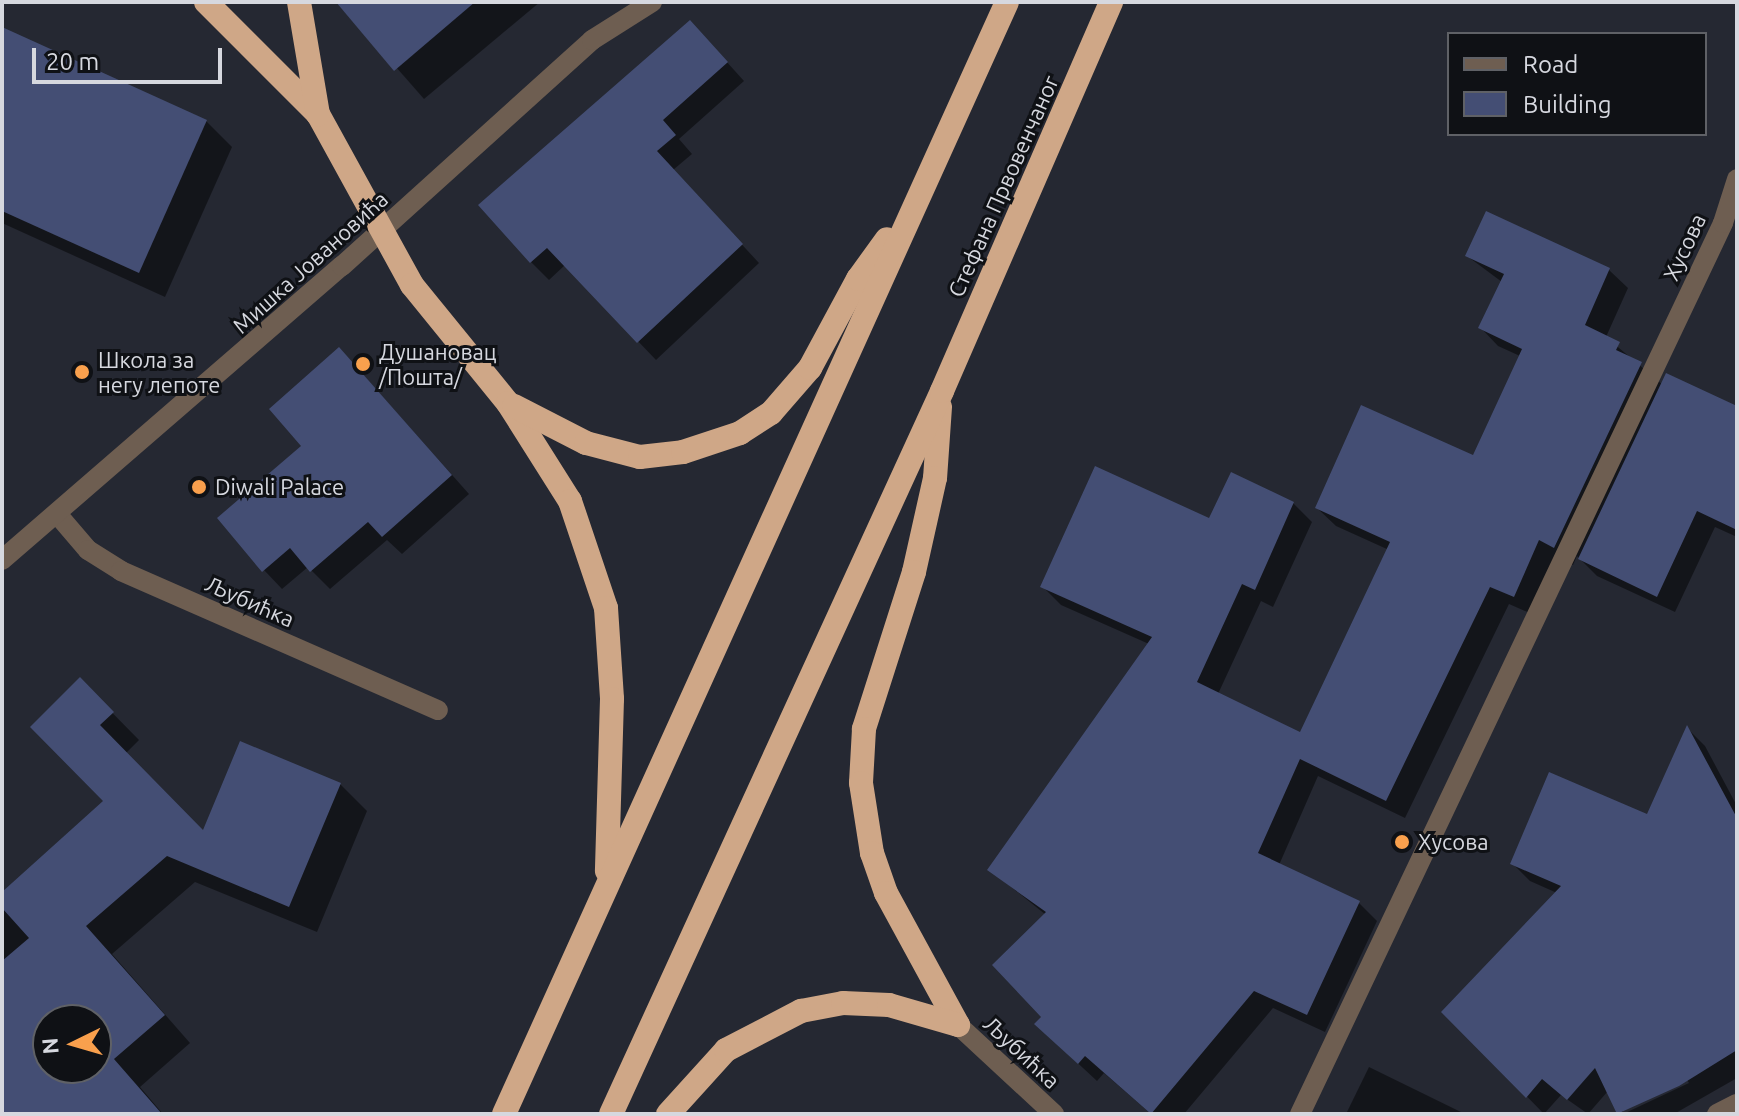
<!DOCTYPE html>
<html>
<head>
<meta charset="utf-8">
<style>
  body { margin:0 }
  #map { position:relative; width:1739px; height:1116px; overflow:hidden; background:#252832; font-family:Ubuntu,sans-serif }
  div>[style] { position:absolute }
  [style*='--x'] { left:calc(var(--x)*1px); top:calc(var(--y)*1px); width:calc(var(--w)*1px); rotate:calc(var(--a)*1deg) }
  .shadow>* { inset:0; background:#0007 }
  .building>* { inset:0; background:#444e74 }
  .minor>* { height:20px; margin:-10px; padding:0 10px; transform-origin:10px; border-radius:10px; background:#6e5e51 }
  .highway>* { height:24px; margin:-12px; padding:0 12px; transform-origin:12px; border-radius:12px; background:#cfa787 }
  .dots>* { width:22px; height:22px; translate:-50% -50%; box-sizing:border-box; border:4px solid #0f1115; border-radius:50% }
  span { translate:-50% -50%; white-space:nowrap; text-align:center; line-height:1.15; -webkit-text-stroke:6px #0f1115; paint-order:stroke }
  .street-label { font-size:22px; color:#d6d8df }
  .poi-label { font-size:22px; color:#d6d8df }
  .left { translate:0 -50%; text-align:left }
  .frame { position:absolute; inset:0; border:4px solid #d6d8df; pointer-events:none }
  .legend { position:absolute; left:1447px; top:32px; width:260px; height:104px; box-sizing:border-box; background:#0f1115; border:2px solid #5f6166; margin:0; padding:10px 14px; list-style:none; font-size:24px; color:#d6d8df }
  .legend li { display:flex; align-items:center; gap:16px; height:40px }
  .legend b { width:40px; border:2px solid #5f6166 }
  .north { position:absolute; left:32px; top:1004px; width:80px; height:80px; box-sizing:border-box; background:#0f1115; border:2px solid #5f6166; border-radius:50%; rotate:265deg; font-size:22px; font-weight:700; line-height:32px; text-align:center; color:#d6d8df }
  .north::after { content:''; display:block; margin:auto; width:28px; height:36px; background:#f9a04d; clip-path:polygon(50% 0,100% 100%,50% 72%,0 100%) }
  .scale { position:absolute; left:32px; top:48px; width:190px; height:36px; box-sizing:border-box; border:4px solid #d6d8df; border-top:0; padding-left:10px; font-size:24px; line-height:28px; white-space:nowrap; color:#d6d8df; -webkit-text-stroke:6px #0f1115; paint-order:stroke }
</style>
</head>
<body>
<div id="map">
  <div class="shadow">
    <i style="clip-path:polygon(339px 2px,540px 2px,424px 99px)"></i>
    <i style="clip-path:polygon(2px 29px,206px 121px,232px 147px,165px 297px,2px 223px)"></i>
    <i style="clip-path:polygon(707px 40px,744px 81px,679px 139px,692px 154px,673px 170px,759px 263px,656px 360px,565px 265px,549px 280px,531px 262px)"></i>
    <i style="clip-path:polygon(1487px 213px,1609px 270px,1628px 288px,1606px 337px,1663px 385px,1737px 408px,1737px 537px,1715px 527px,1675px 612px,1597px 576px,1577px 556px,1573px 565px,1558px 557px,1532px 614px,1509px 604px,1405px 818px,1318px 776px,1279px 865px,1359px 903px,1377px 921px,1325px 1032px,1273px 1008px,1184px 1114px,1151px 1114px,1104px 1073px,1097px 1081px,1055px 1042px,1043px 1017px,1046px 915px,989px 869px,1149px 644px,1061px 605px,1043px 587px,1293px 503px,1312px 522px,1273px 607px,1261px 601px,1218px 694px,1301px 734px,1389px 550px,1336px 526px,1317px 508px,1474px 458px,1520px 356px,1498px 346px,1480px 327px,1502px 282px,1467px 256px)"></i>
    <i style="clip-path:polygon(357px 368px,469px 494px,402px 554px,387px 540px,330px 589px,308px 567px,282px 589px,264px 570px,304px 446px)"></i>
    <i style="clip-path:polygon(evenodd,80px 680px,139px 740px,126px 753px,204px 833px,340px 784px,367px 811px,317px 932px,195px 882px,112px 954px,190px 1043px,140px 1087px,163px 1114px,2px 1114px,2px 895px,106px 802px,80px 680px,48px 1020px,96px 1020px,96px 1068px,48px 1068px,48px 1020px)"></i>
    <i style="clip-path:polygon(evenodd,1688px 729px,1705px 746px,1737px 806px,1737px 1078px,1674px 1114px,1618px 1114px,1608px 1091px,1588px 1114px,1561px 1095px,1544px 1114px,1444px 1012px,1557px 893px,1530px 881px,1512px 863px,1648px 816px,1688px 729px,1687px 1080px,1689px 1083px,1623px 1114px,1623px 1109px,1687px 1080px)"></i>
    <i style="clip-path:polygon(1369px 1067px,1465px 1114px,1346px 1114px)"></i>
  </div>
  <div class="building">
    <i style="clip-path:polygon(336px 2px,475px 2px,394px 71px)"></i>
    <i style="clip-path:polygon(690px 20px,728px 62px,663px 120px,676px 135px,657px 151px,743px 244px,637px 343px,547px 248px,530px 263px,478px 205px)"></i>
    <i style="clip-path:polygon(2px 27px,207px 120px,139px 273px,2px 211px)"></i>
    <i style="clip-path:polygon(1486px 211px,1610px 268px,1585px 325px,1620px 342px,1616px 350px,1642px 362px,1554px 548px,1539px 540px,1514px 597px,1490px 587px,1386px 801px,1300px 759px,1258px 853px,1360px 901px,1307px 1015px,1254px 991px,1151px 1114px,1085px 1056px,1078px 1064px,1034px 1024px,1041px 1017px,992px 965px,1046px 912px,987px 870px,1152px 637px,1040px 587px,1095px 466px,1209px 518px,1231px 472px,1294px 502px,1255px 590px,1242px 584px,1197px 682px,1300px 732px,1390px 542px,1315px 508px,1361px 405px,1473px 455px,1522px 349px,1478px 328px,1504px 274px,1465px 256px)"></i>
    <i style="clip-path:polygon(339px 347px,452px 475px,382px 537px,368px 522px,310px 572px,290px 548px,262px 572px,217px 518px,301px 446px,269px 409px)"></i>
    <i style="clip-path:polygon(1666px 373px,1737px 406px,1737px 530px,1697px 511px,1657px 597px,1578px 559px)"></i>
    <i style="clip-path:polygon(evenodd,80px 677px,114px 712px,100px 725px,203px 830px,240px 741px,341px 783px,289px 907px,167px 856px,86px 926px,165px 1015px,114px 1059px,162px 1114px,2px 1114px,2px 961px,29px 938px,2px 908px,2px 892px,103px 801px,30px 727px,80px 677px,48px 1020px,96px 1020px,96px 1068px,48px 1068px,48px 1020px)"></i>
    <i style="clip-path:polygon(1687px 725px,1737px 818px,1737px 1050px,1679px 1086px,1617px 1114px,1595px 1068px,1567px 1100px,1542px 1079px,1526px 1098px,1441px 1012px,1561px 886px,1510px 864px,1549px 772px,1647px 814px)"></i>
  </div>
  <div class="minor">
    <i style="--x:58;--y:515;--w:46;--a:49.4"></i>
    <i style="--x:88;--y:550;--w:39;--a:32"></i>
    <i style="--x:121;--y:571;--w:346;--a:23.7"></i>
    <i style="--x:2;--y:560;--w:449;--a:-40.9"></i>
    <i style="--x:342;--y:266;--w:337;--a:-42.1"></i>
    <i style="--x:592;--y:40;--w:71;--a:-32.3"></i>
    <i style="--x:958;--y:1025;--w:131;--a:42.8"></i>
    <i style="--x:1300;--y:1114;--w:986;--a:-64.6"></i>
    <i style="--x:1723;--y:223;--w:46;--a:-72.3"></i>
    <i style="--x:1717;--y:1114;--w:22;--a:-27"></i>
  </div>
  <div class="highway">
    <i style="--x:206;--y:2;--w:158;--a:45"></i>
    <i style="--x:318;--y:114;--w:195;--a:61.2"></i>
    <i style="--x:412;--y:285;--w:152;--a:50.9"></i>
    <i style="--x:508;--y:403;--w:116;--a:57.7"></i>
    <i style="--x:570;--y:501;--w:113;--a:71.4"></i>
    <i style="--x:606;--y:608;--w:91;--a:86.2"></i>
    <i style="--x:612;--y:699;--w:172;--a:91.7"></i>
    <i style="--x:299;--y:2;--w:114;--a:80.4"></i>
    <i style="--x:514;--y:406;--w:81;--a:27.2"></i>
    <i style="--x:586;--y:443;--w:56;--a:14.5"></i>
    <i style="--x:640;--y:457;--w:43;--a:-6.6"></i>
    <i style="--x:683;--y:452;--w:60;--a:-18.4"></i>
    <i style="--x:740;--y:433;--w:37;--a:-33"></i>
    <i style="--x:771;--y:413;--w:60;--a:-49.1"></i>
    <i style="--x:810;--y:368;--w:101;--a:-61.7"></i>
    <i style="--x:858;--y:279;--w:49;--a:-54.1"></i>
    <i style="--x:940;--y:407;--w:71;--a:94"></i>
    <i style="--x:935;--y:478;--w:96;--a:102.6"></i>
    <i style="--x:914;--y:572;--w:165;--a:107.7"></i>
    <i style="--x:864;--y:729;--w:54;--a:93.2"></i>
    <i style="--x:861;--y:783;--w:71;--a:81.1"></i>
    <i style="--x:872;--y:853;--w:42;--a:70.7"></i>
    <i style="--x:886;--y:893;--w:150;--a:61.4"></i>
    <i style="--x:504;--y:1114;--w:1220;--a:-65.66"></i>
    <i style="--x:611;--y:1114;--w:795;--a:-65.4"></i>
    <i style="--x:942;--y:391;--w:424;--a:-66.5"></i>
    <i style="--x:668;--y:1114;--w:86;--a:-47.8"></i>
    <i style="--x:726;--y:1050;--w:85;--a:-27.5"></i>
    <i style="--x:801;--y:1011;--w:43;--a:-10.8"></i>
    <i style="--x:843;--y:1003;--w:46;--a:2.5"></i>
    <i style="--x:889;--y:1005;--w:72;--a:16.2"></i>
  </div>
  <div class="dots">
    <i style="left:363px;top:364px;background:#f9a04d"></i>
    <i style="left:82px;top:372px;background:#f9a04d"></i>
    <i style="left:199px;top:487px;background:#f9a04d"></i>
    <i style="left:1402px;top:842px;background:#f9a04d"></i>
  </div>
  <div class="street-label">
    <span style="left:1003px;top:186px;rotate:-66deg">Стефана Првовенчаног</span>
    <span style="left:1684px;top:247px;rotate:-65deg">Хусова</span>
    <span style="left:310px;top:262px;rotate:-42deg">Мишка Јовановића</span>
    <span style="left:250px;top:601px;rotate:24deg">Љубићка</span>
    <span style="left:1022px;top:1052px;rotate:43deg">Љубићка</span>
  </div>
  <div class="poi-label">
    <span class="left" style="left:379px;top:364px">Душановац<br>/Пошта/</span>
    <span class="left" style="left:98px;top:372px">Школа за<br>негу лепоте</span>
    <span class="left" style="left:215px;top:487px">Diwali Palace</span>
    <span class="left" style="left:1418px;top:842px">Хусова</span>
  </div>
  <div class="frame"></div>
  <ul class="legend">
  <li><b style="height:10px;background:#6e5e51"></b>Road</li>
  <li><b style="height:22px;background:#444e74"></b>Building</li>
  </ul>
  <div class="north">N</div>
  <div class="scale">20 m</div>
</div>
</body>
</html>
